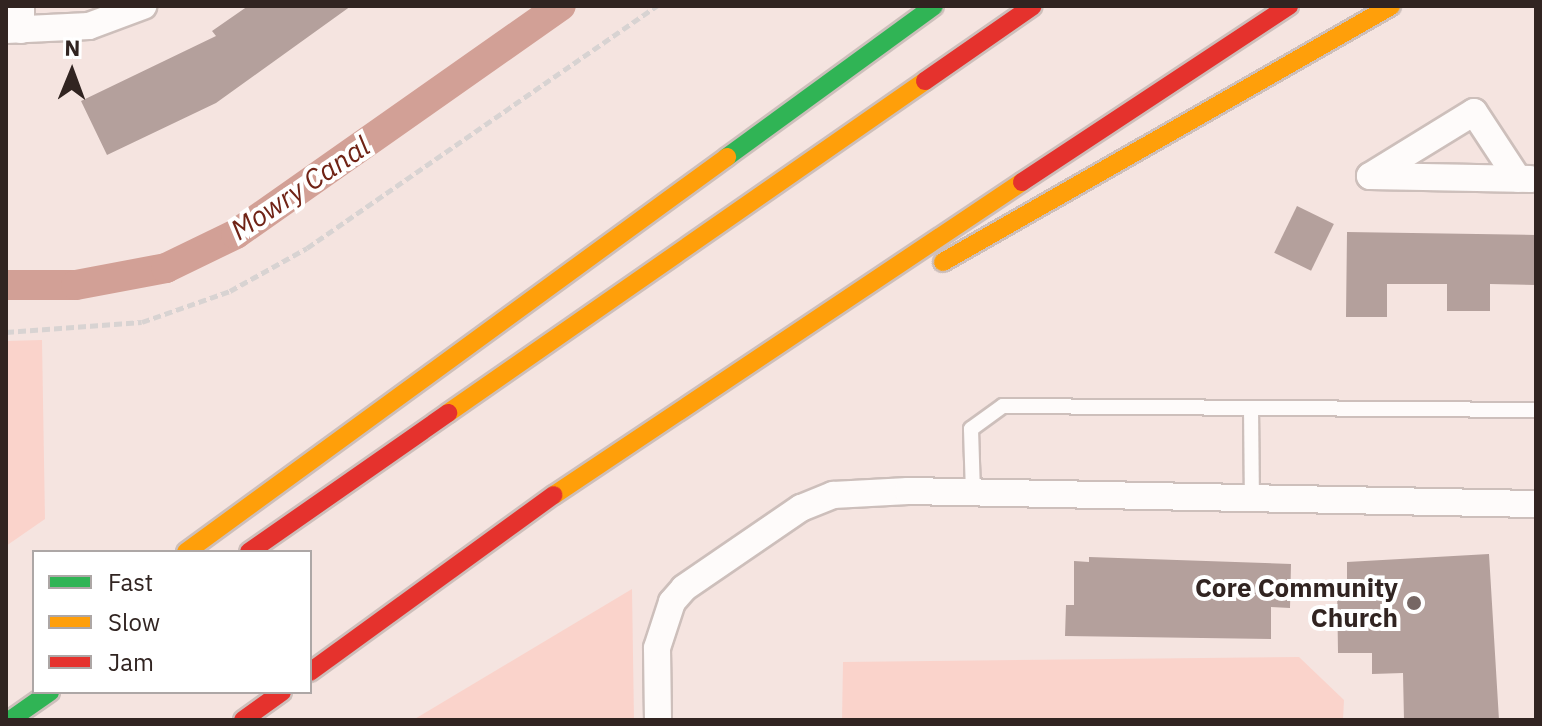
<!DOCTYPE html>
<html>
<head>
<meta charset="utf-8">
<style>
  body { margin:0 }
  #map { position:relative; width:1542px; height:726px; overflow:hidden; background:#f5e4e0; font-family:"IBM Plex Sans",sans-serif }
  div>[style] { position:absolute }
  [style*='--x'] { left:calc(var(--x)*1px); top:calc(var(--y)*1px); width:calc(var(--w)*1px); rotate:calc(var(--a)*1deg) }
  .green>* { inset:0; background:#fad3cb }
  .canal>* { height:30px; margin:-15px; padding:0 15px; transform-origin:15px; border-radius:15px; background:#d2a096 }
  .building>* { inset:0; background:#b4a09c; transform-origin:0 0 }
  .path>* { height:5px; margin-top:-2.5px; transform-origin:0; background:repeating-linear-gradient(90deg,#d8d3d2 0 8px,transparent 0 12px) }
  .roads { filter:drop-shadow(2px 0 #cdbfbb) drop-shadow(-2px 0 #cdbfbb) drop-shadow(0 2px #cdbfbb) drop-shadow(0 -2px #cdbfbb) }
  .lane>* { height:14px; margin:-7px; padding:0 7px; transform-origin:7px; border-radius:7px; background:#fefbfa }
  .street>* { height:26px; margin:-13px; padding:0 13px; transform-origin:13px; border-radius:13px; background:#fefbfa }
  .fast>* { height:18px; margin:-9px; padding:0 9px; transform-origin:9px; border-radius:9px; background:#30b455 }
  .slow>* { height:18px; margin:-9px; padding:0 9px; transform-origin:9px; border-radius:9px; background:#ff9f0a }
  .jam>* { height:18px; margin:-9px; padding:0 9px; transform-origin:9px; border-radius:9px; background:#e5322d }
  .dots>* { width:22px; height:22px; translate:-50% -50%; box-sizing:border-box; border:4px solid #fff; border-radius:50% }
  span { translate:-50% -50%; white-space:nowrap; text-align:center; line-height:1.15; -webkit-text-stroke:8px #fff; paint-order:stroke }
  .poi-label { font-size:26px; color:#312421; font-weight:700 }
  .right { translate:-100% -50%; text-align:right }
  .water-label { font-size:28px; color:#702316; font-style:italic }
  .frame { position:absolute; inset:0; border:8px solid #312421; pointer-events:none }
  .legend { position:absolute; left:32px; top:550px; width:280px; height:144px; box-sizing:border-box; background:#fff; border:2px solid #ada7a6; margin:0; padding:10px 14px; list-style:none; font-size:24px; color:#312421 }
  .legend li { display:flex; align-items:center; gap:16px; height:40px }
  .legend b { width:40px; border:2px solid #ada7a6 }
  .north { position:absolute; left:32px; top:32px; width:80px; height:80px; -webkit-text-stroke:6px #fff; paint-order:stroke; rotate:1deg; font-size:22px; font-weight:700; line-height:32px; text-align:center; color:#312421 }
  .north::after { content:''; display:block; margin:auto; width:28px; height:36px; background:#312421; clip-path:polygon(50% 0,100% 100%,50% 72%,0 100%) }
</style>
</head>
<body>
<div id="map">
  <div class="green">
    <i style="clip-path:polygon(42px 340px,45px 519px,6px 546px,6px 341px)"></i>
    <i style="clip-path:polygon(632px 589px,634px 720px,413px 720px)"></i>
    <i style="clip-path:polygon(1299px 657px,1344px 700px,1343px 720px,842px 720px,843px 662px)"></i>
  </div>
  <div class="canal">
    <i style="--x:6;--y:285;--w:70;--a:0"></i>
    <i style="--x:76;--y:285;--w:92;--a:-10.7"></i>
    <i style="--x:166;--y:268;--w:78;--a:-25.9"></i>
    <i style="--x:236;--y:234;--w:397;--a:-35.1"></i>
  </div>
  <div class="building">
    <i style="clip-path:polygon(248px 6px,351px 6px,216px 103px,107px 155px,81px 101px,216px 36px,212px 31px)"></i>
    <i style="left:1297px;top:206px;width:41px;height:52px;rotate:26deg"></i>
    <i style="clip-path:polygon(1347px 232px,1536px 235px,1536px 285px,1490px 284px,1490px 311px,1447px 311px,1447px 284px,1387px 284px,1387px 317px,1346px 317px)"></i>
    <i style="clip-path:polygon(1489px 554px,1499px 720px,1404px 720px,1403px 673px,1372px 674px,1372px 653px,1338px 653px,1337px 584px,1347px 584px,1347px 562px)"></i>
    <i style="clip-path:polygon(1089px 557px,1291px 564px,1290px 608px,1271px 607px,1271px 639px,1065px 636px,1066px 605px,1074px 605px,1074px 561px,1089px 562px)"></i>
  </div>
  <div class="path">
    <i style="--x:6;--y:332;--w:136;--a:-4.2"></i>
    <i style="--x:142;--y:322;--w:93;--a:-19.4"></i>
    <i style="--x:230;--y:291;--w:88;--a:-29.2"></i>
    <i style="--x:307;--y:248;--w:426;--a:-34.7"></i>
  </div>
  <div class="roads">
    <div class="lane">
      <i style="--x:1251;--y:408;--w:90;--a:89.4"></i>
      <i style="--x:973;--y:493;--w:64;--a:-91.8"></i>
      <i style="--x:971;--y:429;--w:39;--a:-36"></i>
      <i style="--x:1003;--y:406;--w:533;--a:0.43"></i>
    </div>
    <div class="street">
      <i style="--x:21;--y:6;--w:24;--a:90"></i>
      <i style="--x:6;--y:30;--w:83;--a:-2.8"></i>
      <i style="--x:89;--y:26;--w:58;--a:-20.3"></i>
      <i style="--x:1370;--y:176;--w:122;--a:-31.6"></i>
      <i style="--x:1474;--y:112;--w:80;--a:56.7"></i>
      <i style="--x:1370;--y:176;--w:160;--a:1.1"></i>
      <i style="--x:658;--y:720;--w:72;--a:-90.8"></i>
      <i style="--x:657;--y:648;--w:48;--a:-71.9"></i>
      <i style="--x:672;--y:602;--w:18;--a:-49"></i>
      <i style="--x:684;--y:588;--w:142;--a:-34.4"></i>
      <i style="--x:801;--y:508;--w:35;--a:-22"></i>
      <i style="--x:833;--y:495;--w:75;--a:-3.1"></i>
      <i style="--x:908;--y:491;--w:628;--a:1.19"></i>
    </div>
    <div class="fast">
      <i style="--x:727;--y:157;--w:256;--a:-36.1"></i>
      <i style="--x:10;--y:720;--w:49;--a:-35"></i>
    </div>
    <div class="slow">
      <i style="--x:943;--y:262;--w:516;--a:-29.74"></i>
      <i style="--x:448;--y:413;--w:581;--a:-34.84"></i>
      <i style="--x:554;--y:495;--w:563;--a:-33.77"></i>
      <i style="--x:186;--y:552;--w:670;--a:-36.13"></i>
    </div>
    <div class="jam">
      <i style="--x:925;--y:81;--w:131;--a:-34.8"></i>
      <i style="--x:1022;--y:182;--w:320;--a:-33.4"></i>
      <i style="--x:249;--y:552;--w:243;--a:-34.9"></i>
      <i style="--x:310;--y:672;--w:301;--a:-36"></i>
      <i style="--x:243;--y:720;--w:48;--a:-35.7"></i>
    </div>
  </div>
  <div class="dots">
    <i style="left:1414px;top:603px;background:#766764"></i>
  </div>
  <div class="poi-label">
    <span class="right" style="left:1398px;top:603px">Core Community<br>Church</span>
  </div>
  <div class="water-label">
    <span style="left:300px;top:188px;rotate:-34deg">Mowry Canal</span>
  </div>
  <div class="frame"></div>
  <ul class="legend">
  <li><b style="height:10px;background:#30b455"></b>Fast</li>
  <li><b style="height:10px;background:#ff9f0a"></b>Slow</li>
  <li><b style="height:10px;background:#e5322d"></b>Jam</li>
  </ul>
  <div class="north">N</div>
</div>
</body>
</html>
